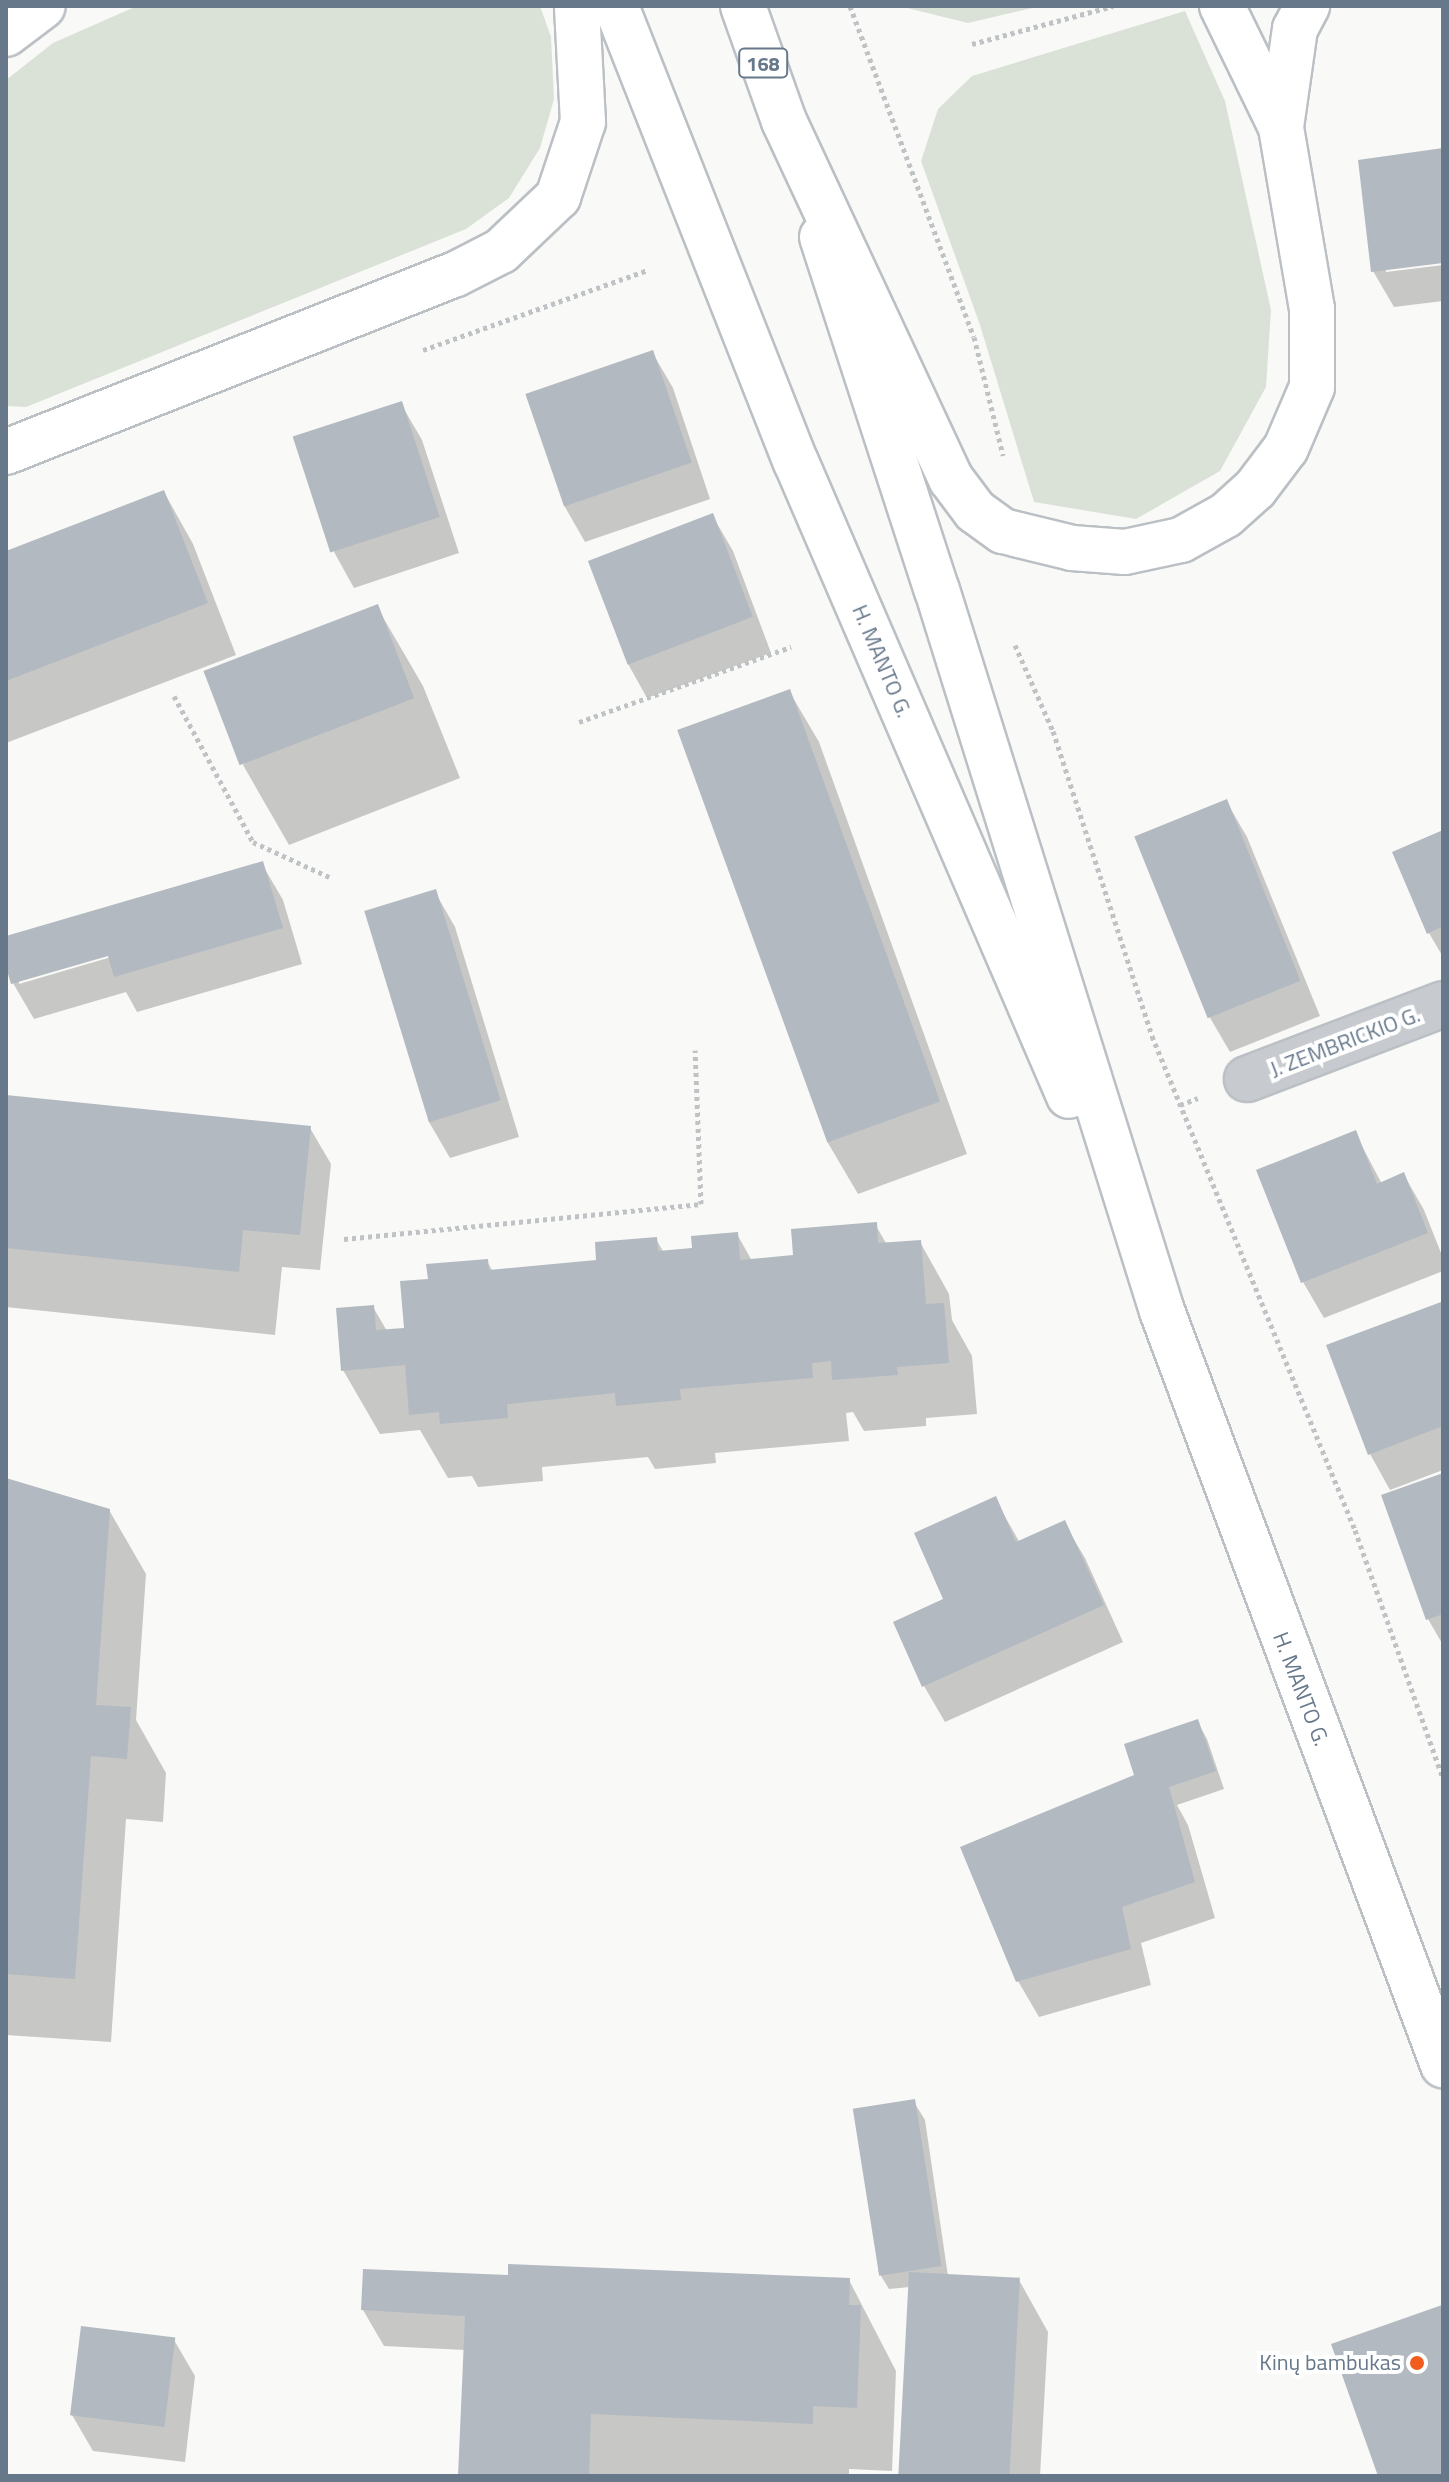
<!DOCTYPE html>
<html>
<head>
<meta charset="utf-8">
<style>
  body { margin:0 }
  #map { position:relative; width:1449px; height:2482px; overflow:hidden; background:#f9f9f7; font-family:"Titillium Web",sans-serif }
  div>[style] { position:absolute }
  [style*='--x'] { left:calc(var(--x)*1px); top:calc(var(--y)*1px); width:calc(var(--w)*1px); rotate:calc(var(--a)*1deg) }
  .green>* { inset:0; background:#dae2d7 }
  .shadow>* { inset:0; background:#0003 }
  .building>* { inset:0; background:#b2b9c0; transform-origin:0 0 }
  .path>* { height:5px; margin-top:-2.5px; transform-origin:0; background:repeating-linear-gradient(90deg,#c0c3c5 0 4px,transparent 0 8px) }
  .roads { filter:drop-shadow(2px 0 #bbc0c5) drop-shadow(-2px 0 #bbc0c5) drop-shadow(0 2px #bbc0c5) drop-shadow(0 -2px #bbc0c5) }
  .minor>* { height:44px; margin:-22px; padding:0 22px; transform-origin:22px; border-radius:22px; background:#c7cbcf }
  .secondary>* { height:44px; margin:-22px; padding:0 22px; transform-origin:22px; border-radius:22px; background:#fff }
  .primary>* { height:44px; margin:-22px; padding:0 22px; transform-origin:22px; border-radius:22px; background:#fff }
  .dots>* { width:22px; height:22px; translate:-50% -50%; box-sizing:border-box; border:4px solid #fff; border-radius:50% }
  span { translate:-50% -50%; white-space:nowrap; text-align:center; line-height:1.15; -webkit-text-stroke:8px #fff; paint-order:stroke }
  .shield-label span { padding:2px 6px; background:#fff; border:2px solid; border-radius:6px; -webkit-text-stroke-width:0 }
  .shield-label { font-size:20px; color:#66788a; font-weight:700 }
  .street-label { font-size:22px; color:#66788a }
  .poi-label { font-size:22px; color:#66788a }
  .right { translate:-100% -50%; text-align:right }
  .frame { position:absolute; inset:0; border:8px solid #66788a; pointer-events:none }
</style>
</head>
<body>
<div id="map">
  <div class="green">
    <i style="clip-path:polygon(137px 6px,540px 6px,551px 37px,554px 99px,540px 148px,509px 198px,466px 229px,26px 407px,6px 406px,6px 80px,53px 43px)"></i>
    <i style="clip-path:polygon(899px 6px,1041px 6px,968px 23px)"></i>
    <i style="clip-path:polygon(1185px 11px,1225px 101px,1271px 310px,1266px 387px,1220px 471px,1136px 519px,1034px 502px,980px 325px,921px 161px,938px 109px,972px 76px)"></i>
  </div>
  <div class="shadow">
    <i style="clip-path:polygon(1443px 150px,1443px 261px,1386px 268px,1386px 272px,1443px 265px,1443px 301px,1394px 307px,1373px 271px)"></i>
    <i style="clip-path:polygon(652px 352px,673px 388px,710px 499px,585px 542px,565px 507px,527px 394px)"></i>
    <i style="clip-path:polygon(401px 404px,422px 440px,459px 553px,354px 588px,334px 552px)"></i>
    <i style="clip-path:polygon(164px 492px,193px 544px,236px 655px,6px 743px,6px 553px)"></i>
    <i style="clip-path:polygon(712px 515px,733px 551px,771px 653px,647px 698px,627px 662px)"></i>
    <i style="clip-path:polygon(377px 607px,423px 686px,460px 778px,289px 845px,243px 765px)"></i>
    <i style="clip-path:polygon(789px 691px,819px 742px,967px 1154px,858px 1194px,828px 1143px,680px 730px)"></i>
    <i style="clip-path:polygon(1226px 801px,1247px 837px,1320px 1016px,1230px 1052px,1209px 1016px)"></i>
    <i style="clip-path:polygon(1443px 832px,1443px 957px,1429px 933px)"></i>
    <i style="clip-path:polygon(evenodd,262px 864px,283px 900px,302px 964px,137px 1012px,126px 992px,34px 1019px,13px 983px,6px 960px,6px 938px,262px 864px,117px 951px,118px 955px,19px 984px,19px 980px,117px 951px)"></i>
    <i style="clip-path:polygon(435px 892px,455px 927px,519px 1137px,450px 1158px,429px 1122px)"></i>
    <i style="clip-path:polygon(6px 1097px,310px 1128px,331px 1164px,320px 1270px,282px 1267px,275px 1335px,6px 1307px)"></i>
    <i style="clip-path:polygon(1355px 1133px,1382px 1184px,1404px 1175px,1424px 1210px,1443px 1258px,1443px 1271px,1324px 1318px,1303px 1282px,1258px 1171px)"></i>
    <i style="clip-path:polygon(875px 1224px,887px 1245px,920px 1242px,949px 1294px,952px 1320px,972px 1356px,977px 1414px,926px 1418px,926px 1426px,864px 1431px,853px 1412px,846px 1413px,849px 1441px,715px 1453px,716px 1463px,655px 1469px,648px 1457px,542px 1467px,543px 1481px,478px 1487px,472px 1476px,448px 1478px,420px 1430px,380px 1434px,343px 1370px,373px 1307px,387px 1331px,406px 1329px,430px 1281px,487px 1261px,493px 1272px,598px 1262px,656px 1239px,664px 1253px,695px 1250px,737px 1234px,752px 1261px,792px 1257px)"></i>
    <i style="clip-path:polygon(1440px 1304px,1443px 1470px,1390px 1490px,1370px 1454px,1329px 1346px)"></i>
    <i style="clip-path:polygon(1443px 1475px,1443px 1645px,1428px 1619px)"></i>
    <i style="clip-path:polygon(6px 1480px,109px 1510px,146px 1574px,136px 1720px,166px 1773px,163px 1822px,126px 1819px,111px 2042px,6px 2035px)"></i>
    <i style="clip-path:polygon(995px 1499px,1020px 1543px,1064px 1523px,1085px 1558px,1123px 1642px,945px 1722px,924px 1686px,946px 1600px)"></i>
    <i style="clip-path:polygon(1197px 1721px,1207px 1739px,1224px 1789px,1177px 1805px,1188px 1825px,1215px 1918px,1141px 1943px,1151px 1985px,1039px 2017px,1018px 1981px,1138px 1776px)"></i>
    <i style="clip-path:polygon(914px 2102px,925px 2120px,948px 2276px,1019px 2280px,1048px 2332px,1040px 2476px,899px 2476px,910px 2287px,889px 2289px,878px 2271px)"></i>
    <i style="clip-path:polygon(506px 2277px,849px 2280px,896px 2371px,892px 2471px,849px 2469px,849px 2476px,460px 2476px,465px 2350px,384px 2346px,363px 2310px)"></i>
    <i style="clip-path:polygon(1441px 2308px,1443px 2476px,1381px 2476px)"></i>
    <i style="clip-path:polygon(174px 2340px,195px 2376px,185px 2462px,93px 2451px,72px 2415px)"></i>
  </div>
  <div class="building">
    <i style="clip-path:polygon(1443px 148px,1443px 263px,1371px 272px,1358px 160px)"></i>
    <i style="left:653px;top:350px;width:119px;height:135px;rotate:71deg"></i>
    <i style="left:402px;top:401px;width:122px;height:115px;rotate:72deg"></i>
    <i style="clip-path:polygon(164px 490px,208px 603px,6px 681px,6px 551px)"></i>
    <i style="left:713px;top:513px;width:111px;height:134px;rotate:69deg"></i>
    <i style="left:378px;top:604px;width:101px;height:187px;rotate:69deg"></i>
    <i style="left:790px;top:689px;width:439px;height:120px;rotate:70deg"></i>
    <i style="left:1227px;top:799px;width:196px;height:100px;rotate:68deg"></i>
    <i style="clip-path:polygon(1443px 830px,1443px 926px,1427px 934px,1392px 852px)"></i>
    <i style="clip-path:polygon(263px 861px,283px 928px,114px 977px,108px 956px,11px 984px,6px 967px,6px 936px)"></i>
    <i style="left:436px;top:889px;width:221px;height:75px;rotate:73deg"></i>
    <i style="clip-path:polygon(6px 1095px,311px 1126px,300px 1235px,243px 1230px,239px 1272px,6px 1248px)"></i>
    <i style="clip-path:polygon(1356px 1130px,1377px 1184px,1404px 1172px,1428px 1233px,1301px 1283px,1256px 1170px)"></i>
    <i style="clip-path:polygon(877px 1222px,878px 1243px,921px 1240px,926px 1304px,944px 1303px,949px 1363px,897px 1367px,898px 1375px,832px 1380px,831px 1361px,812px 1363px,813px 1378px,680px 1389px,681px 1400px,616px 1406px,615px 1393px,507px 1404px,508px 1418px,440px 1424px,439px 1412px,409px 1415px,405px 1365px,341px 1371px,336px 1308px,374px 1305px,376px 1330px,404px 1328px,400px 1281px,428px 1279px,426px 1264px,488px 1259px,489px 1270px,596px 1260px,595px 1242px,657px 1237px,658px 1251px,692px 1248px,691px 1236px,738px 1232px,740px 1260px,793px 1255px,791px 1229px)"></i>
    <i style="clip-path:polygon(1441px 1302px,1443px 1426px,1368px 1455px,1326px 1345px)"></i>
    <i style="clip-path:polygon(1443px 1473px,1443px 1614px,1426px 1620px,1381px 1495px)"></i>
    <i style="clip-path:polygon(6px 1478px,110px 1509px,96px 1705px,131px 1707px,127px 1759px,91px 1756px,75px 1979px,6px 1974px)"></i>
    <i style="clip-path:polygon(996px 1496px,1016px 1542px,1065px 1520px,1104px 1605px,922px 1687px,893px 1622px,943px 1599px,914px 1533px)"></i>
    <i style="clip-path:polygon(1198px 1719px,1216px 1771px,1169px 1787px,1195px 1882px,1122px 1907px,1131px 1949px,1016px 1982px,960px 1847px,1134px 1775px,1124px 1744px)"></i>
    <i style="left:915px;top:2099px;width:169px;height:63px;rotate:81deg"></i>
    <i style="clip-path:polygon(508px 2264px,850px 2278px,849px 2305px,861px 2305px,857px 2408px,813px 2406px,813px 2424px,591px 2414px,589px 2476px,458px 2476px,465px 2316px,361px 2310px,363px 2269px,508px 2275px)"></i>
    <i style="left:909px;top:2272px;width:111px;height:204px;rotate:3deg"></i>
    <i style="clip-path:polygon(1442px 2305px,1443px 2476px,1378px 2476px,1331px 2344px)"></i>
    <i style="left:81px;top:2326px;width:95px;height:90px;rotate:7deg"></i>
  </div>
  <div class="path">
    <i style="--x:850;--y:6;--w:353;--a:69.5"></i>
    <i style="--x:974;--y:337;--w:122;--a:76.2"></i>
    <i style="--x:972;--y:44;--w:146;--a:-15.1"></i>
    <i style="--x:423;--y:350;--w:239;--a:-19.6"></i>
    <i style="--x:1015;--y:645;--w:94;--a:66.2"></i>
    <i style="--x:1053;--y:731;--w:321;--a:72"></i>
    <i style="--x:1152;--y:1036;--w:534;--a:67.66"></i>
    <i style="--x:1355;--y:1530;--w:263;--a:70.5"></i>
    <i style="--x:174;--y:696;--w:166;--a:61.6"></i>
    <i style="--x:253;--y:842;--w:84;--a:24.7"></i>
    <i style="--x:579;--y:722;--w:225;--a:-19.5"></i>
    <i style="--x:1180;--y:1105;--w:19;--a:-21"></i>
    <i style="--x:344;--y:1239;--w:359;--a:-5.6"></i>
    <i style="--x:701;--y:1204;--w:154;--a:-92.2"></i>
  </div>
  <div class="roads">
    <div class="minor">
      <i style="--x:1247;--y:1079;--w:210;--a:-20.9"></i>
    </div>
    <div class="secondary">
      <i style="--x:616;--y:6;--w:490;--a:68.5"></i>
      <i style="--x:796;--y:462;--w:690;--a:66.7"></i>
      <i style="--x:822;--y:237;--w:371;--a:72"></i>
      <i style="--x:937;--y:590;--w:755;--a:72.67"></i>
      <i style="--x:1162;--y:1311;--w:805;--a:69.56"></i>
    </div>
    <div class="primary">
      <i style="--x:743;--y:6;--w:122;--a:70.4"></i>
      <i style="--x:784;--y:121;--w:395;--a:65"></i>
      <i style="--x:951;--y:479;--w:40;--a:53"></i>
      <i style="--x:975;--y:511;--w:34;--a:36"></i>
      <i style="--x:1003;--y:531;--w:71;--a:13.8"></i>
      <i style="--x:1072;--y:548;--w:53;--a:4.3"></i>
      <i style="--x:1125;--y:552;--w:57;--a:-12.1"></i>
      <i style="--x:1181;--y:540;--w:51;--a:-29.1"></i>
      <i style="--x:1226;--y:515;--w:39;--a:-42"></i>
      <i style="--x:1255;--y:489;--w:51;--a:-52.9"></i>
      <i style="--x:1286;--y:448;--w:66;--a:-66.9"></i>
      <i style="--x:1312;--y:387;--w:78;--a:-90"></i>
      <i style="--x:1312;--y:309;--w:185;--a:-99.7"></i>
      <i style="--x:1281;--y:127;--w:135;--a:-116"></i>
      <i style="--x:6;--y:34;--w:46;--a:-37.1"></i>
      <i style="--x:1281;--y:127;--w:99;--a:-81.9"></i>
      <i style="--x:1295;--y:29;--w:26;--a:-62"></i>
      <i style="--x:6;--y:452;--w:482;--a:-21.6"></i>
      <i style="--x:454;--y:275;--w:53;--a:-27.1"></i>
      <i style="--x:501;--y:251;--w:79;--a:-43.5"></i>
      <i style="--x:558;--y:197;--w:79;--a:-71.6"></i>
      <i style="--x:583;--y:122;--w:116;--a:-93"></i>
    </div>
  </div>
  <div class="dots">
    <i style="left:1417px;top:2363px;background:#f25c1f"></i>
  </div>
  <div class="shield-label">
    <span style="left:763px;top:63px">168</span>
  </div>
  <div class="street-label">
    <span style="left:882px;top:661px;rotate:67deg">H. MANTO G.</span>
    <span style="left:1345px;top:1042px;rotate:-21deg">J. ZEMBRICKIO G.</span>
    <span style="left:1301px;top:1689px;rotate:69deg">H. MANTO G.</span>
  </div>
  <div class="poi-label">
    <span class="right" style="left:1401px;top:2363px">Kinų bambukas</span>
  </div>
  <div class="frame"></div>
</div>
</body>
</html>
